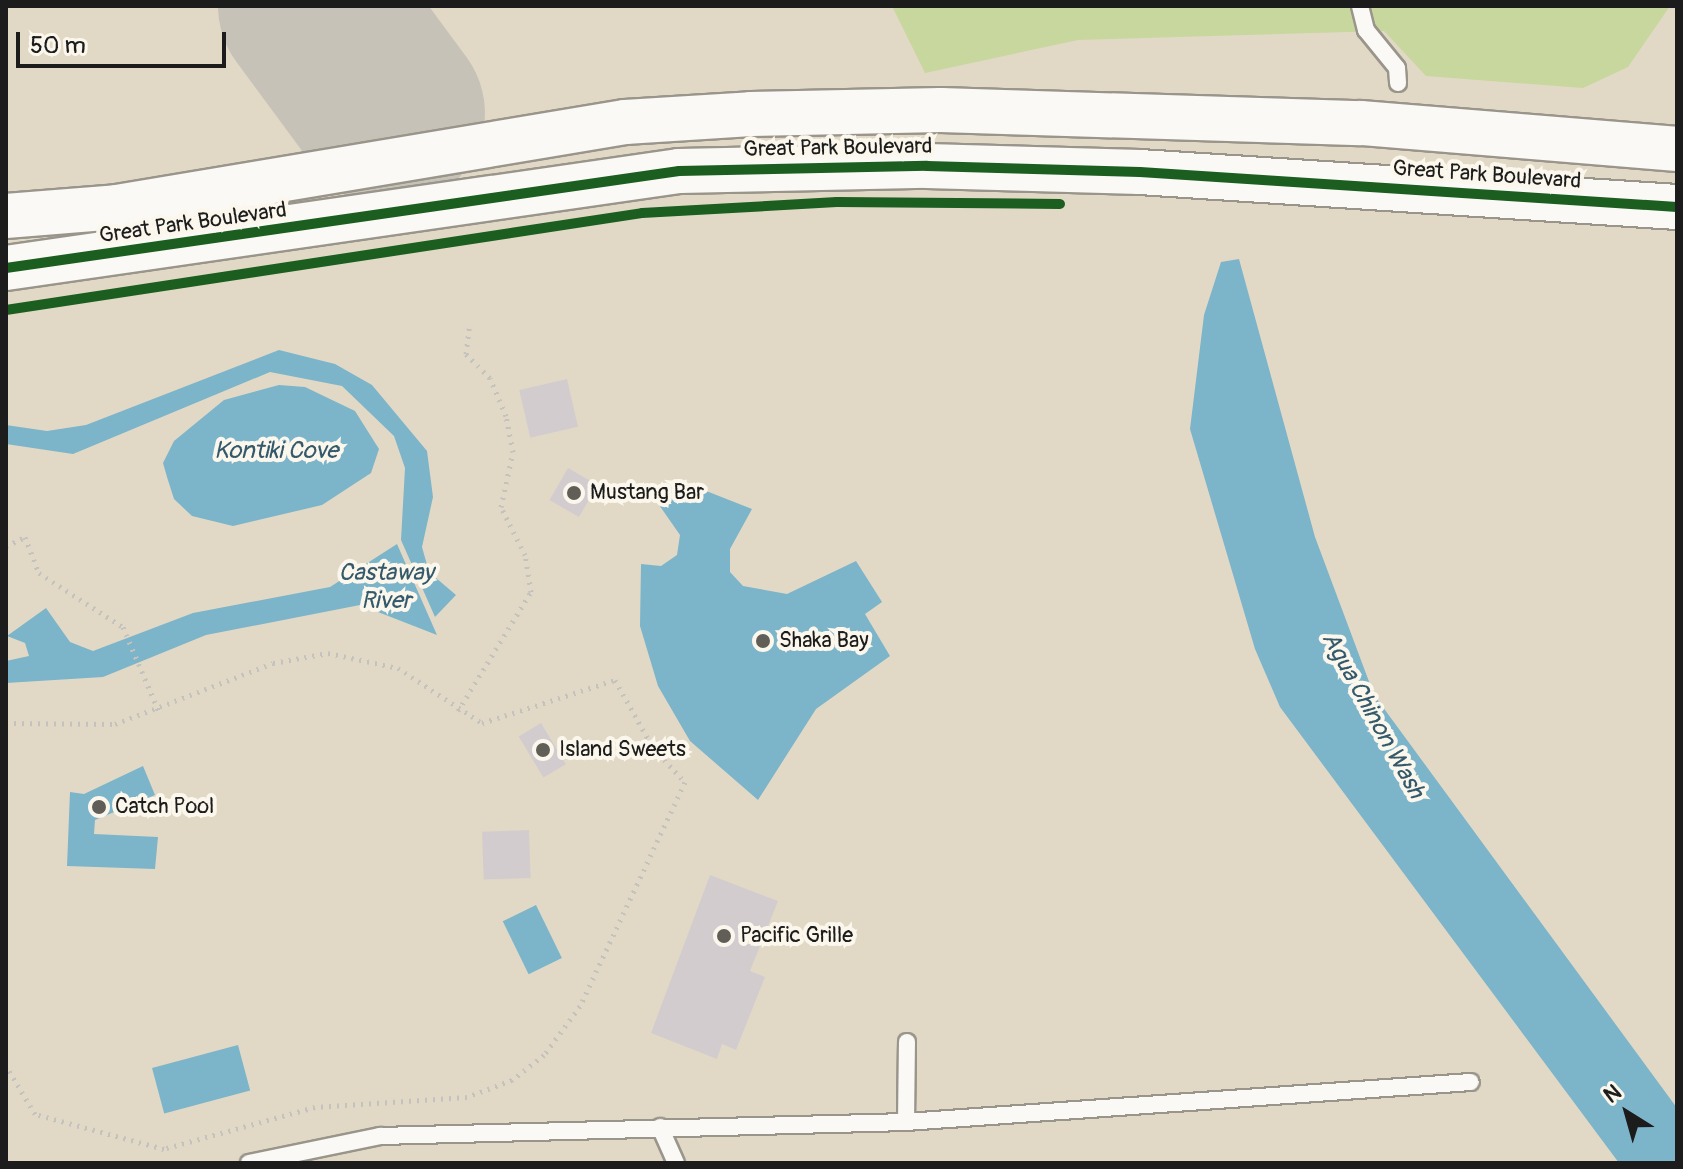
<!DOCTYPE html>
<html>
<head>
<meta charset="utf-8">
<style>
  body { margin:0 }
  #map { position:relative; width:1683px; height:1169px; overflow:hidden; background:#e1d9c6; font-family:Pangolin,sans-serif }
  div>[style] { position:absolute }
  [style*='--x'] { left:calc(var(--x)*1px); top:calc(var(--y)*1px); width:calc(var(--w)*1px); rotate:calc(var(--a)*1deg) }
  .green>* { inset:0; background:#c7d79e }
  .water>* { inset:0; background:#7cb4ca; transform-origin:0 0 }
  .runway>* { height:188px; margin:-94px; padding:0 94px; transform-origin:94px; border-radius:94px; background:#c7c2b8 }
  .building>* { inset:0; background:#d2cccf; transform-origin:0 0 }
  .path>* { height:5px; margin-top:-2.5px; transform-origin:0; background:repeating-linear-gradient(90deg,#c4c2be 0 2px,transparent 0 8px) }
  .roads { filter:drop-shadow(2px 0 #9a958b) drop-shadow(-2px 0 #9a958b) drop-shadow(0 2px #9a958b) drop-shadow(0 -2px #9a958b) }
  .lane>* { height:16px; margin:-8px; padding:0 8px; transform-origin:8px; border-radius:8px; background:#faf9f6 }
  .secondary>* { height:44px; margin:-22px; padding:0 22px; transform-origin:22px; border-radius:22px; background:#faf9f6 }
  .cycleway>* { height:10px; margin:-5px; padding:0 5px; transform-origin:5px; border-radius:5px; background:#1b5e20 }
  .dots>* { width:22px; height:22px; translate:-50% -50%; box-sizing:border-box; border:4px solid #fbf7ec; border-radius:50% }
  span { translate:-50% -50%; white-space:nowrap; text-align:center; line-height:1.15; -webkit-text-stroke:8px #fbf7ec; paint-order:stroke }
  .street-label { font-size:22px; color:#1c1c1c }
  .poi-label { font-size:22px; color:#1c1c1c }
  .left { translate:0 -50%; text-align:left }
  .water-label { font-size:24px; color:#34596b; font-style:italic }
  .frame { position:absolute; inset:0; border:8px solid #1c1c1c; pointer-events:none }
  .north { position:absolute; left:1587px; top:1073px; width:80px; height:80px; -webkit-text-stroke:6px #fbf7ec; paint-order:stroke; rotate:323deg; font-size:22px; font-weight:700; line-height:32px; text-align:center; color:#1c1c1c }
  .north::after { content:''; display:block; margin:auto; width:28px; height:36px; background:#1c1c1c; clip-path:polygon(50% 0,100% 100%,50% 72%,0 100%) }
  .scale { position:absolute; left:16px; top:32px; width:210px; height:36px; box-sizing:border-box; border:4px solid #1c1c1c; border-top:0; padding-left:10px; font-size:24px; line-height:28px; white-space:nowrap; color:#1c1c1c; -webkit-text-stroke:6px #fbf7ec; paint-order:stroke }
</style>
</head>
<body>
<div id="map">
  <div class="green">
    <i style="clip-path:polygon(892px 6px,1670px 6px,1628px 67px,1583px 88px,1426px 76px,1384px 31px,1078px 40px,925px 73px)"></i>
  </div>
  <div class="water">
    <i style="clip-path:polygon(1239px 259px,1315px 537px,1374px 695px,1677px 1108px,1677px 1163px,1619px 1163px,1280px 707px,1255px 649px,1190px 429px,1204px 315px,1221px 262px)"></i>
    <i style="clip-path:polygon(279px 350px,335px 364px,372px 385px,427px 451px,433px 497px,422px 547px,429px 572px,456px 595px,435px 617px,401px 540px,405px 468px,394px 436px,342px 386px,270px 372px,73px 454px,6px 444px,6px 425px,47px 431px,86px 425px)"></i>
    <i style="clip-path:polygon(279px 385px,305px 387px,355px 411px,379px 449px,371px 473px,322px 505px,233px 526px,192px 516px,174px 499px,167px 477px,163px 463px,174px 441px,224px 400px)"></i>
    <i style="clip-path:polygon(691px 485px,752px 509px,730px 549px,730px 572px,743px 586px,787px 594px,856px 561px,882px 602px,865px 614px,890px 656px,816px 709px,758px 800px,690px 741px,658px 686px,640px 626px,641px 564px,661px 566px,677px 555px,680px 535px,648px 489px)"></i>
    <i style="clip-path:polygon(397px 544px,437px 635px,360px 605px,206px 635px,103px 677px,6px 683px,6px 661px,29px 656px,25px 643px,7px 636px,46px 608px,70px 642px,93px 651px,193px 613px,330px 587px)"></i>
    <i style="clip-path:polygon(143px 766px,155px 795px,95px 820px,94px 834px,158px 837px,155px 869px,67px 866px,70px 792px,84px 794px)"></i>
    <i style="left:536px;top:905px;width:59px;height:37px;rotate:64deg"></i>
    <i style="left:238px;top:1045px;width:47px;height:89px;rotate:75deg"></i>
  </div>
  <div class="runway">
    <i style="--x:312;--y:6;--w:133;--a:53.6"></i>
  </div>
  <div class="building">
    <i style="left:567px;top:379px;width:49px;height:49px;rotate:77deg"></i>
    <i style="left:568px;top:468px;width:34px;height:37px;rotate:30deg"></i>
    <i style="left:541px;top:723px;width:48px;height:26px;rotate:59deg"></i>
    <i style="left:529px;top:830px;width:48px;height:47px;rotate:88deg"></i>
    <i style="clip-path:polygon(710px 875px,778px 901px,750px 971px,765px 977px,736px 1050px,722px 1044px,717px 1059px,651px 1033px)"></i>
  </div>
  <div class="path">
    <i style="--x:6;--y:546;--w:21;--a:-25"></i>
    <i style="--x:25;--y:537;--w:39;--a:69"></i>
    <i style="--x:39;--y:573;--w:100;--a:32.7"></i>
    <i style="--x:123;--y:627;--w:92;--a:67"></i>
    <i style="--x:458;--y:711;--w:140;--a:-58.5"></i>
    <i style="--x:531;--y:592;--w:37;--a:-99"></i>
    <i style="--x:525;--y:555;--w:54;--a:-116.6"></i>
    <i style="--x:501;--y:507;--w:56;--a:-77.7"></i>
    <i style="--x:513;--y:452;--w:37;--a:-101"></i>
    <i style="--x:506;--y:416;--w:41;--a:-112.8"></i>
    <i style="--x:490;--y:378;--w:34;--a:-135"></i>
    <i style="--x:466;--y:354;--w:26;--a:-83"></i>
    <i style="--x:6;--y:723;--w:109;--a:0.5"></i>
    <i style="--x:115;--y:724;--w:169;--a:-21.1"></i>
    <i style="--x:273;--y:663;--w:56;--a:-10.3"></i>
    <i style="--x:328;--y:653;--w:72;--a:12.1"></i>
    <i style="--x:398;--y:668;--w:100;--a:33.2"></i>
    <i style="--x:482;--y:723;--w:140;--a:-17.9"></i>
    <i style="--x:615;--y:680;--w:78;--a:60.8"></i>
    <i style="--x:653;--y:748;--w:47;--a:46.7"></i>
    <i style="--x:685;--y:782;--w:247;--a:115.1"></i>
    <i style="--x:580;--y:1006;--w:61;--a:126.3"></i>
    <i style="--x:544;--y:1055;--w:41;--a:142"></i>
    <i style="--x:512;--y:1080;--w:48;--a:159.3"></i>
    <i style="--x:467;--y:1097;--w:152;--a:176.2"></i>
    <i style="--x:315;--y:1107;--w:157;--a:164.5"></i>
    <i style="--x:164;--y:1149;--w:134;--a:-164.8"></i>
    <i style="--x:35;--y:1114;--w:56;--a:-121.1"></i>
  </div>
  <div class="roads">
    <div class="lane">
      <i style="--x:1360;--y:6;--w:25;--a:76"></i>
      <i style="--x:1366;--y:30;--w:49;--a:50.8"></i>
      <i style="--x:1397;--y:68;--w:15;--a:86"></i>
      <i style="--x:906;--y:1122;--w:566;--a:-4.05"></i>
      <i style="--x:660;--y:1127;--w:39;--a:66"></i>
      <i style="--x:249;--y:1163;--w:134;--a:-11.6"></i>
      <i style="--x:380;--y:1136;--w:526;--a:-1.52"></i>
      <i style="--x:906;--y:1122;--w:80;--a:-89.3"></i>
    </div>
    <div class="secondary">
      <i style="--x:6;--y:216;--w:111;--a:-4.6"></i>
      <i style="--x:117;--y:207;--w:515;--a:-9.5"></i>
      <i style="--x:625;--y:122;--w:126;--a:-3.6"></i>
      <i style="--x:751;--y:114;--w:190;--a:-1.2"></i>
      <i style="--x:941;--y:110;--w:420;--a:1.8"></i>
      <i style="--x:1361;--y:123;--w:317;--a:4.7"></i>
      <i style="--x:6;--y:268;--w:680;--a:-8.2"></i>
      <i style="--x:679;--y:171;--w:248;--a:-1.2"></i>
      <i style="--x:927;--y:166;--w:213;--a:1.6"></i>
      <i style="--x:1140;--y:172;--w:538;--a:3.73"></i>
    </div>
  </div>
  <div class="cycleway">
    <i style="--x:6;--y:268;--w:680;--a:-8.2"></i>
    <i style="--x:679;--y:171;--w:248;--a:-1.2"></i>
    <i style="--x:927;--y:166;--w:213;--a:1.6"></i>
    <i style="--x:1140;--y:172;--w:538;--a:3.73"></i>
    <i style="--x:6;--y:310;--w:643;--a:-8.67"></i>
    <i style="--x:642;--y:213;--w:195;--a:-3.2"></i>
    <i style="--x:837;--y:202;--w:223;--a:0.5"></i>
  </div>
  <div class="dots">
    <i style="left:574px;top:493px;background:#615e58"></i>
    <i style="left:763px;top:641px;background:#615e58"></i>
    <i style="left:543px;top:750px;background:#615e58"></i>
    <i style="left:99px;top:807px;background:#615e58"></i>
    <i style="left:724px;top:936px;background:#615e58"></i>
  </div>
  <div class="street-label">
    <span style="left:838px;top:148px;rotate:-1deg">Great Park Boulevard</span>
    <span style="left:1487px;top:175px;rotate:4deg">Great Park Boulevard</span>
    <span style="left:193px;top:223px;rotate:-8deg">Great Park Boulevard</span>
  </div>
  <div class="poi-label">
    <span class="left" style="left:590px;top:493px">Mustang Bar</span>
    <span class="left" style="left:779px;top:641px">Shaka Bay</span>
    <span class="left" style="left:559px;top:750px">Island Sweets</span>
    <span class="left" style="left:115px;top:807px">Catch Pool</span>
    <span class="left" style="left:740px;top:936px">Pacific Grille</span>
  </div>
  <div class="water-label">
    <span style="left:276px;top:451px">Kontiki Cove</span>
    <span style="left:386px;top:587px">Castaway<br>River</span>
    <span style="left:1373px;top:715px;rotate:61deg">Agua Chinon Wash</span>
  </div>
  <div class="frame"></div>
  <div class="north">N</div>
  <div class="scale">50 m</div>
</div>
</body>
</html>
